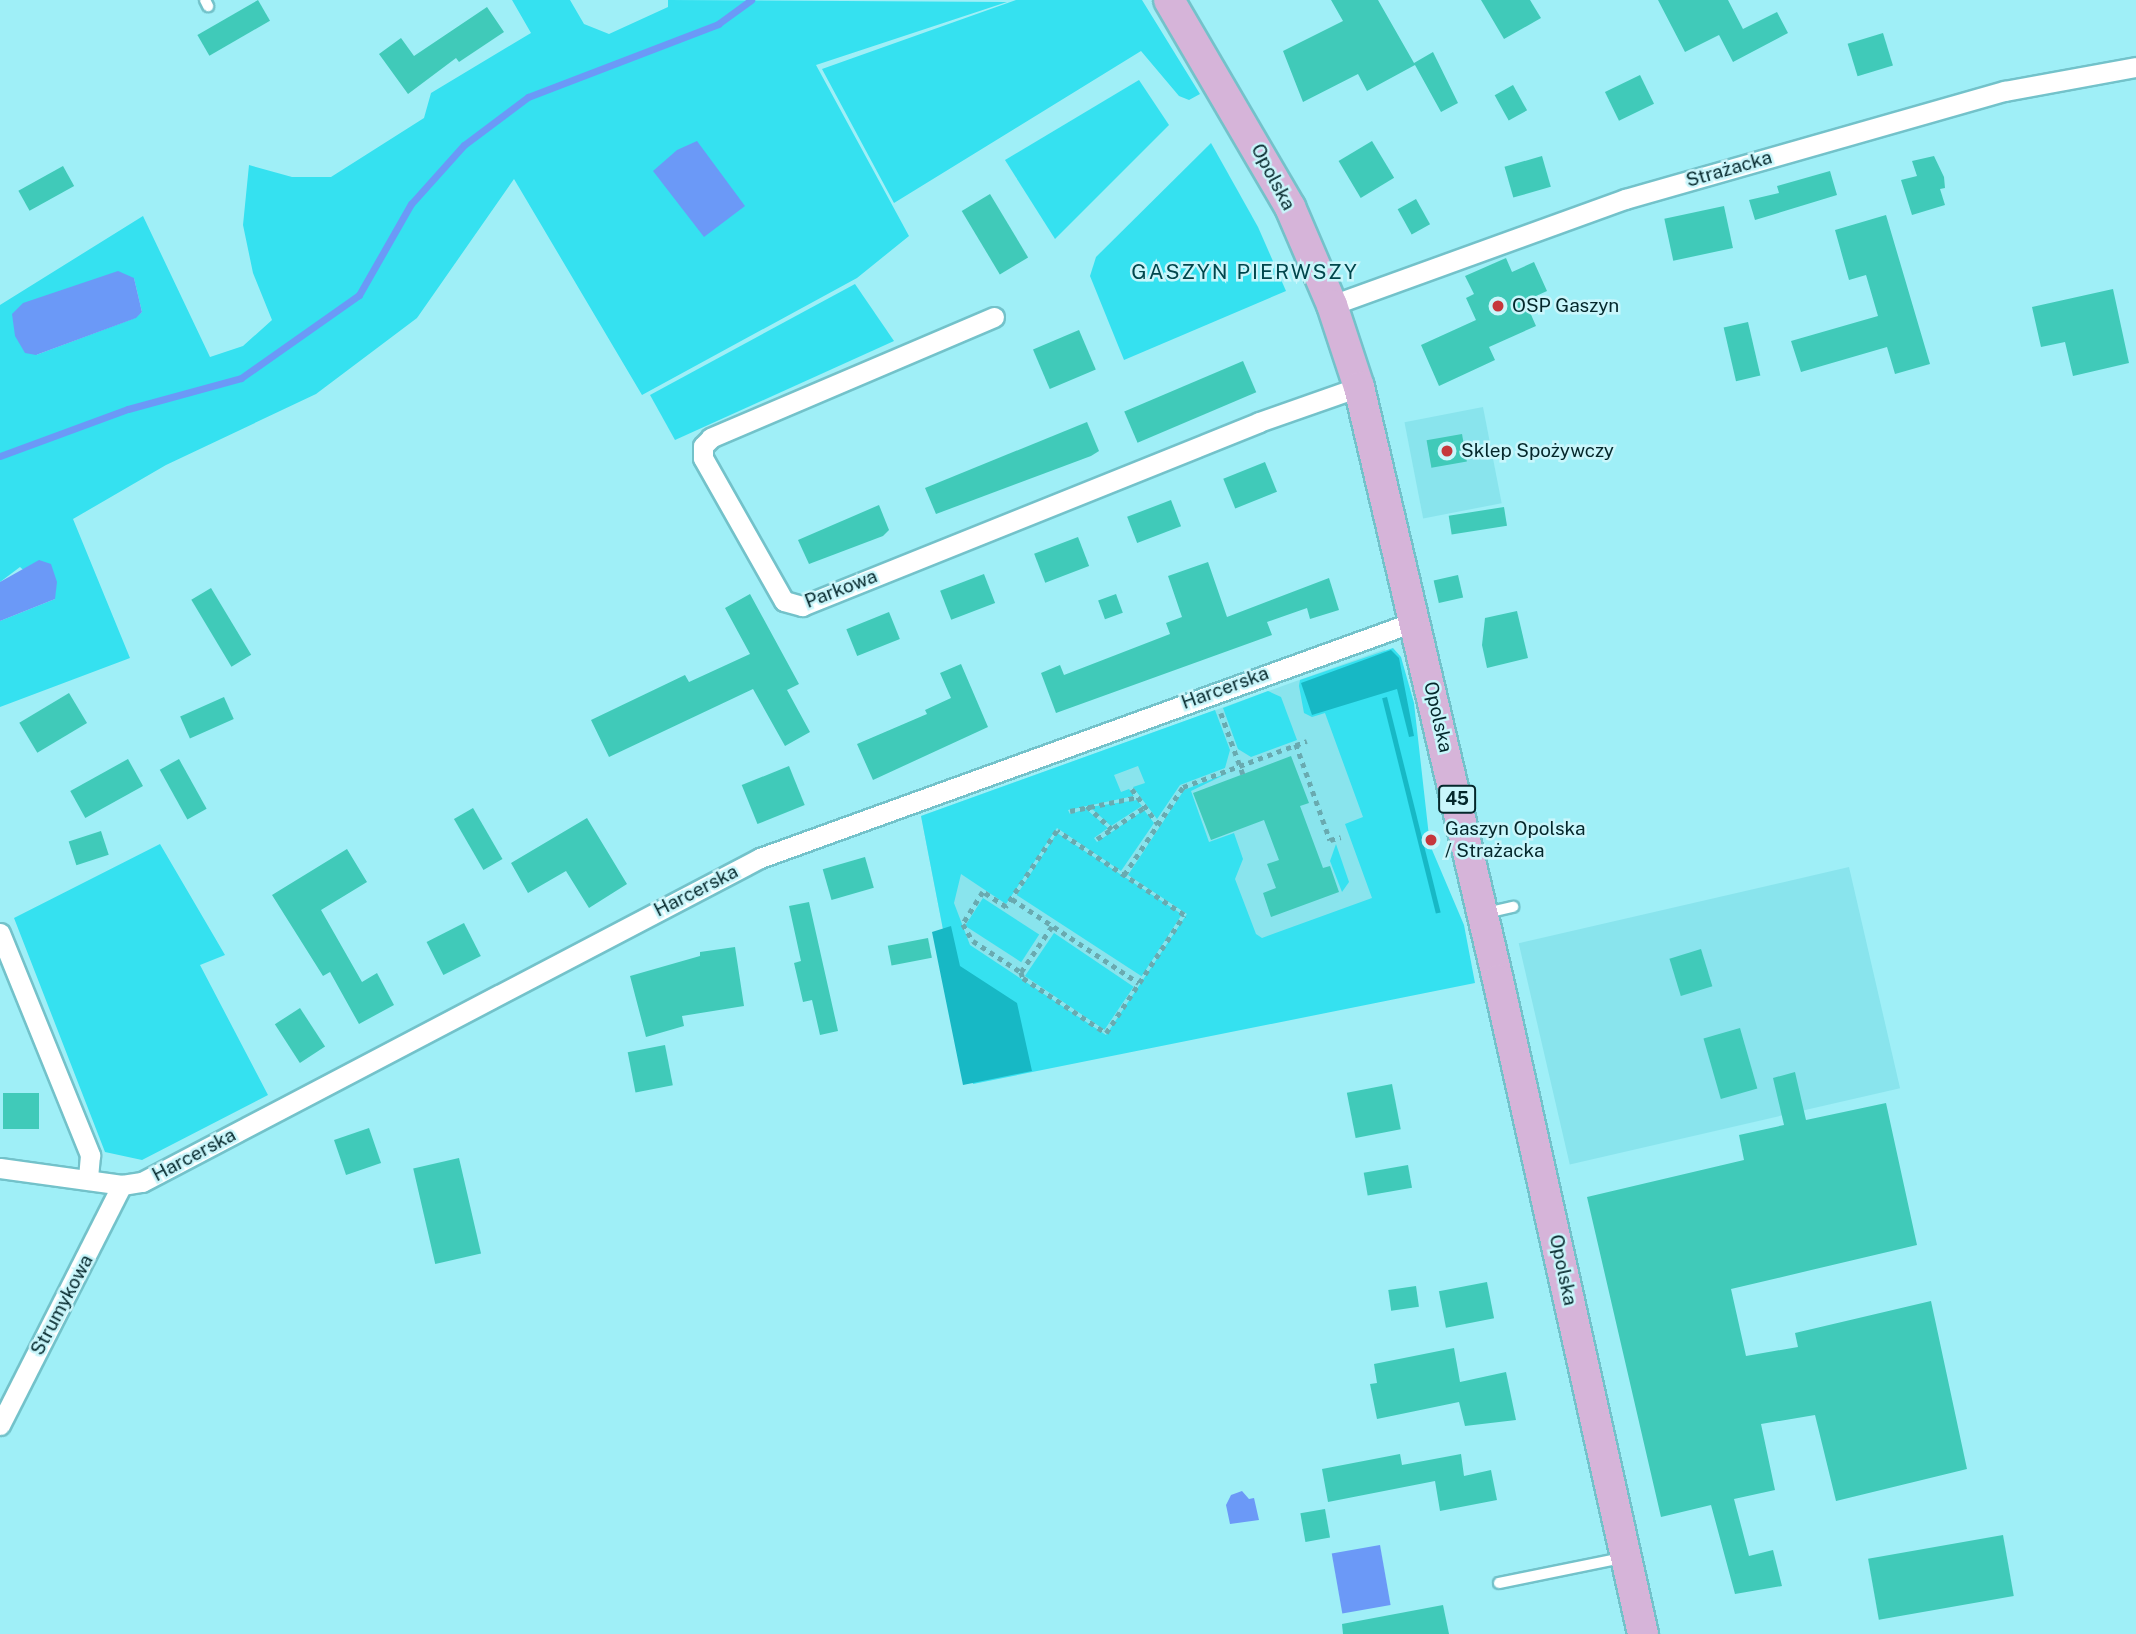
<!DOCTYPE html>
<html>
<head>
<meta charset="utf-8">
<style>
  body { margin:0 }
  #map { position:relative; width:2136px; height:1634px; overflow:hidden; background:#9feff7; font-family:"Public Sans",sans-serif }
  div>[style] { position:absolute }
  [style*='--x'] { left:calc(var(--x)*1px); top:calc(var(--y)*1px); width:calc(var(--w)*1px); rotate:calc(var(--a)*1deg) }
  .built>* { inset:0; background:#89e4ed; transform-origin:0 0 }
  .green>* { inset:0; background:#35e1f0; transform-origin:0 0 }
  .forest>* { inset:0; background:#17b8c5; transform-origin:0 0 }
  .water>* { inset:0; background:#6b99f7; transform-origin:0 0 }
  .stream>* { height:7px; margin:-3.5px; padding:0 3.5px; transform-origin:3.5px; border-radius:3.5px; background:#6b99f7 }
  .building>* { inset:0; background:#40cab9; transform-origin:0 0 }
  .path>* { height:4.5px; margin-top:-2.25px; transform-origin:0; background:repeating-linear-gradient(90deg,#69aab0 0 5px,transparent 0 10px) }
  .roads { filter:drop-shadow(2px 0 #73c2ca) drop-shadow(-2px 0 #73c2ca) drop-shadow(0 2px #73c2ca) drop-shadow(0 -2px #73c2ca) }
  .lane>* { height:10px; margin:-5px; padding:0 5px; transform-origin:5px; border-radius:5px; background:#fff }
  .street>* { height:19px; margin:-9.5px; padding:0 9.5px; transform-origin:9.5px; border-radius:9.5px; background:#fff }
  .primary>* { height:30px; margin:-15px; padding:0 15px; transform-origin:15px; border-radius:15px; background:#d6b4d9 }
  .dots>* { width:19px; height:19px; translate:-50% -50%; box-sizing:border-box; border:4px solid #c9f6fb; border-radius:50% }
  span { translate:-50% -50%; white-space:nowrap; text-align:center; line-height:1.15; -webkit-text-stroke:5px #c9f6fb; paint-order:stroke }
  .shield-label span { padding:2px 5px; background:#c9f6fb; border:2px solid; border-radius:5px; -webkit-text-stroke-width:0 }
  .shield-label { font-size:18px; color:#04272b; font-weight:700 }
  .street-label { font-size:19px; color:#04272b }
  .poi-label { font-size:19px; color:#04272b }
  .left { translate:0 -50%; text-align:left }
  .neighbourhood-label { font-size:21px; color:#00464c; letter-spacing:2px }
</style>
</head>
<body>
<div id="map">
  <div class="built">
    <i style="left:1483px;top:407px;width:98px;height:80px;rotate:79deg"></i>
    <i style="clip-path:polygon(1385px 649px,1442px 897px,1456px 929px,973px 1084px,921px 816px)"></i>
    <i style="left:1849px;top:867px;width:227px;height:339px;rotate:77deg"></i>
  </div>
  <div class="green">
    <i style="clip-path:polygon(evenodd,512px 0,570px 0,584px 24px,609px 34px,668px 7px,668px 0,1007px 2px,816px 65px,909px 236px,857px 278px,642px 395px,514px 179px,417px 318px,316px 394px,166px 465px,73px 519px,130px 658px,0 707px,0 621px,55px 599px,20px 567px,0 582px,0 305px,143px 216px,210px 357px,243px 346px,272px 320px,253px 273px,243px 225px,249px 165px,292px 177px,331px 177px,424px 118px,431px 93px,531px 33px,512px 0,134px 278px,142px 312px,135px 318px,36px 355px,134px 278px)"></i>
    <i style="clip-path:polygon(1016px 0,1142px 0,1200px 94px,1189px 100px,1179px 96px,1141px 51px,894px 203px,822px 69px)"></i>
    <i style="clip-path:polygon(1139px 80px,1169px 125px,1055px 239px,1005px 160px)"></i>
    <i style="clip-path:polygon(1211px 143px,1258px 227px,1286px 291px,1124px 360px,1090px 276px,1096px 257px)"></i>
    <i style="clip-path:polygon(855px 284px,894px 341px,675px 440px,650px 395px)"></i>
    <i style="clip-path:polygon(1393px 648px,1401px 657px,1414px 703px,1430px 845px,1464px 925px,1475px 983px,973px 1084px,921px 816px,1215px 710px,1230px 750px,1225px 768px,1180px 785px,1157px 819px,1133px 787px,1145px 783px,1138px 766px,1114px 775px,1121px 792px,1129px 789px,1134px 796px,1068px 810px,1070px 814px,1086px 809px,1108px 828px,1094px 838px,1097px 842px,1144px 810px,1154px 823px,1121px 871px,1057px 828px,1006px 904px,961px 874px,954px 903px,970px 945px,1106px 1035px,1187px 914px,1128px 875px,1184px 790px,1230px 772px,1191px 791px,1209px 842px,1234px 833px,1243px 859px,1235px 879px,1256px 934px,1262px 938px,1372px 898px,1345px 824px,1363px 817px,1325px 713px,1312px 717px,1304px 713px,1299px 686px,1300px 680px)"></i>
    <i style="clip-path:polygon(1268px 691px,1281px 697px,1297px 740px,1251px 757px,1238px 749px,1223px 708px)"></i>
    <i style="clip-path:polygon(1137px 800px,1142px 806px,1111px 826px,1090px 807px)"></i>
    <i style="left:1057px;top:833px;width:149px;height:74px;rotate:33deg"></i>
    <i style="clip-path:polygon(160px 844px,225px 955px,200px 965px,268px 1095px,142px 1160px,105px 1152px,14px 918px)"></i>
    <i style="clip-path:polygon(1336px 844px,1349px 882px,1342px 892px,1330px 861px)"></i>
    <i style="left:983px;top:898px;width:67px;height:33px;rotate:33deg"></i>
    <i style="left:1054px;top:933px;width:96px;height:52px;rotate:34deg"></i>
  </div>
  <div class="forest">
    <i style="clip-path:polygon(1391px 650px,1399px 658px,1414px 736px,1409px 737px,1397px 689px,1312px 715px,1301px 683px)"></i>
    <i style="left:1387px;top:697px;width:222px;height:5px;rotate:76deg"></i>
    <i style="clip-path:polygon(951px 926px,960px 966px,1017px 1003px,1032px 1071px,963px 1085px,932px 932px)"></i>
  </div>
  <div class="water">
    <i style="clip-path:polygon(697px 141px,745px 206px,704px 237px,653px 171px,677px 150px)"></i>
    <i style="clip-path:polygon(118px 271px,134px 278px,142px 312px,136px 318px,36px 355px,25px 353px,15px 336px,12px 314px,23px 303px)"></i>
    <i style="clip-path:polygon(39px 560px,51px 564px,57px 582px,55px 599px,0 621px,0 582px)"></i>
    <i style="clip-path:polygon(1242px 1491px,1249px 1499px,1254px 1498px,1259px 1520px,1230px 1524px,1226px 1505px,1231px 1495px)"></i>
    <i style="left:1380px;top:1545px;width:61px;height:49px;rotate:80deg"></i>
  </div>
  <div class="stream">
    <i style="--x:0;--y:456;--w:136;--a:-20.2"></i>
    <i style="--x:128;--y:409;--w:117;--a:-15.3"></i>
    <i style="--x:241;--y:378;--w:144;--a:-35.1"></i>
    <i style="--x:359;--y:295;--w:105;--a:-60.3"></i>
    <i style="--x:411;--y:204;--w:79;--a:-48.1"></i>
    <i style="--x:464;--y:145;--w:80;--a:-36.9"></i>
    <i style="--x:528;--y:97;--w:204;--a:-21"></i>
    <i style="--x:718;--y:24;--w:41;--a:-36"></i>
  </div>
  <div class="building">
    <i style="left:258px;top:0;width:24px;height:70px;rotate:60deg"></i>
    <i style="clip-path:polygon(1331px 0,1378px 0,1414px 63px,1433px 52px,1458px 103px,1441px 112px,1415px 65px,1367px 91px,1358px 74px,1303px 102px,1283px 51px,1343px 21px)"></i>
    <i style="clip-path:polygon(1481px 0,1530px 0,1541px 18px,1504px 39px)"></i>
    <i style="clip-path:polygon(1658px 0,1728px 0,1743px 29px,1777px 12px,1788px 33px,1733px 62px,1719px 35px,1685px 52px)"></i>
    <i style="clip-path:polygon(487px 7px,504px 32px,459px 62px,456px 58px,408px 94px,379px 54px,401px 38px,414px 56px)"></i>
    <i style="left:1883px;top:33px;width:34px;height:37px;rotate:73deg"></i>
    <i style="left:1640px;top:75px;width:32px;height:39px;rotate:64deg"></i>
    <i style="left:1513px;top:85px;width:29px;height:21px;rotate:61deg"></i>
    <i style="left:1372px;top:141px;width:43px;height:39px;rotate:59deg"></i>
    <i style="left:1542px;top:156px;width:32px;height:39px;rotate:74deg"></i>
    <i style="clip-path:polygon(1934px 156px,1944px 177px,1945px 188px,1940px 189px,1945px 205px,1912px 215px,1901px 180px,1917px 176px,1912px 161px)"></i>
    <i style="left:63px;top:166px;width:23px;height:51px;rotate:61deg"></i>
    <i style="clip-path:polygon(1830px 171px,1837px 195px,1755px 220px,1749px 200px,1779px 193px,1777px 186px)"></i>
    <i style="left:990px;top:194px;width:74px;height:33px;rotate:59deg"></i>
    <i style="left:1416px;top:199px;width:29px;height:21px;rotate:61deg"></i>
    <i style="left:1724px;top:206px;width:43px;height:61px;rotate:78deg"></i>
    <i style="clip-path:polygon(1886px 215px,1930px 364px,1895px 374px,1887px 347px,1801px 372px,1791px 341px,1878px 316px,1866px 275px,1849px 280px,1835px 230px)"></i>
    <i style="clip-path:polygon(1506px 258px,1512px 272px,1534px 262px,1547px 291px,1525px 301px,1536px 326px,1489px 347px,1495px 360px,1439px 386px,1421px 345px,1476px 320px,1466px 298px,1474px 294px,1465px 276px)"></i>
    <i style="clip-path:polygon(2113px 289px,2129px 363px,2073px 376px,2065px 342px,2041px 347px,2032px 307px)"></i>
    <i style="left:1748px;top:322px;width:55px;height:25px;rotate:77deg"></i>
    <i style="left:1079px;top:330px;width:43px;height:50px;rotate:67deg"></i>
    <i style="left:1243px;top:361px;width:34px;height:129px;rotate:67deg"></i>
    <i style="clip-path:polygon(1087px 422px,1099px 451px,1091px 456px,936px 514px,925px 488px)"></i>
    <i style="left:1462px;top:434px;width:28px;height:36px;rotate:80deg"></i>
    <i style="left:1265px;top:462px;width:32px;height:45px;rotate:68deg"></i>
    <i style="left:1171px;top:500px;width:28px;height:47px;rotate:69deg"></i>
    <i style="clip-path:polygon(879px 505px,889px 530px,883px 536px,809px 564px,798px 540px)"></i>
    <i style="left:1504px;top:507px;width:19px;height:56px;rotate:81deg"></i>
    <i style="left:1078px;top:537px;width:31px;height:47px;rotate:69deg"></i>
    <i style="clip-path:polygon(1208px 562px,1227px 617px,1329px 578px,1339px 610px,1310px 619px,1307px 608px,1267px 622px,1272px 635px,1056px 713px,1041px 673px,1060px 665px,1064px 675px,1170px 634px,1166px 623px,1182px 617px,1168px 576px)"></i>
    <i style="left:984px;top:574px;width:31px;height:47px;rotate:69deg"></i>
    <i style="left:1458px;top:575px;width:23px;height:25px;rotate:77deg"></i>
    <i style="left:211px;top:588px;width:78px;height:23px;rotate:59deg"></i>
    <i style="clip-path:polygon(750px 594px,799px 684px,787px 690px,810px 732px,785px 746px,753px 689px,609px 757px,591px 720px,685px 675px,689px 682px,750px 654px,725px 608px)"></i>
    <i style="left:1116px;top:594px;width:20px;height:19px;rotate:70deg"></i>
    <i style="clip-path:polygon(1517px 611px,1528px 658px,1487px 668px,1482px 645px,1485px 618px)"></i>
    <i style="left:889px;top:612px;width:29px;height:46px;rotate:68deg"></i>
    <i style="clip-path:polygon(961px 664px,988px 727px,873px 780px,857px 744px,927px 714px,925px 710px,951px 698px,940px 673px)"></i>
    <i style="left:69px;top:693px;width:35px;height:58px;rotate:59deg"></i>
    <i style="left:224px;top:697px;width:24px;height:48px;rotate:66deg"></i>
    <i style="clip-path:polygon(1291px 756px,1309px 803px,1300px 806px,1323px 868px,1330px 866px,1339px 892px,1271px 917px,1263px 893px,1276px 888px,1267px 864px,1279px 860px,1264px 820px,1211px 840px,1193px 793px)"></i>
    <i style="left:128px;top:759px;width:31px;height:66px;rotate:61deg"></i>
    <i style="left:179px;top:759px;width:57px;height:22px;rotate:61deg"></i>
    <i style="left:789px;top:766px;width:42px;height:51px;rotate:68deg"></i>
    <i style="left:473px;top:808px;width:59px;height:22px;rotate:60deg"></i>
    <i style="clip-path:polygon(587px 818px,627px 884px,589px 908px,566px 871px,528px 893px,511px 863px)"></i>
    <i style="left:101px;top:831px;width:25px;height:34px;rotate:72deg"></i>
    <i style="clip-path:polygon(347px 849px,367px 882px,321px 910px,362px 982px,377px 973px,394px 1005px,359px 1024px,330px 972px,323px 976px,272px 895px)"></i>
    <i style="left:865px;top:857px;width:32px;height:44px;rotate:74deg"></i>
    <i style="clip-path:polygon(809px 902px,838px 1031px,820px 1035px,812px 1000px,803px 1002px,794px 963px,801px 961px,789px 906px)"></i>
    <i style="left:464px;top:923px;width:37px;height:42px;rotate:63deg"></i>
    <i style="left:928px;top:938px;width:20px;height:41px;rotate:79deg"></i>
    <i style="clip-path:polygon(735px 947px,744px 1006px,682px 1016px,684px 1026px,646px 1037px,630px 976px,700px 956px,700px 952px)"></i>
    <i style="left:1701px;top:949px;width:39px;height:33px;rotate:73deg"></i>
    <i style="left:300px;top:1008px;width:46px;height:30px;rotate:57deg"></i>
    <i style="left:1740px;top:1028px;width:63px;height:38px;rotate:74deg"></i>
    <i style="left:665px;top:1045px;width:41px;height:38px;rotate:79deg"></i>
    <i style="clip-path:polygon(1795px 1072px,1806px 1120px,1886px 1103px,1917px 1245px,1731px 1289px,1746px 1356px,1798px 1347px,1795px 1333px,1931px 1301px,1967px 1469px,1836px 1501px,1815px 1415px,1761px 1424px,1775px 1490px,1734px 1499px,1749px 1556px,1773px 1550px,1782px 1586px,1735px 1594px,1711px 1505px,1661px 1517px,1587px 1197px,1744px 1160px,1739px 1135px,1784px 1125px,1773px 1078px)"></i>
    <i style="left:1392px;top:1084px;width:46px;height:46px;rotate:79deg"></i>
    <i style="left:39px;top:1093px;width:36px;height:36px;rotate:90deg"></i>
    <i style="left:369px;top:1128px;width:37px;height:37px;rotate:71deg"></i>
    <i style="left:459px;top:1158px;width:98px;height:47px;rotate:77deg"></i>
    <i style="left:1408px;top:1165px;width:23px;height:45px;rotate:80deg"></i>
    <i style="left:1487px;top:1282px;width:37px;height:49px;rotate:79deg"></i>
    <i style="left:1416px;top:1286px;width:21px;height:28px;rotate:82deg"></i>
    <i style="clip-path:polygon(1454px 1348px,1460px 1382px,1506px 1372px,1516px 1420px,1465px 1426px,1459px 1402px,1377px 1419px,1370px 1384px,1377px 1383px,1374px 1364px)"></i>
    <i style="clip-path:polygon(1400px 1454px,1402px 1465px,1461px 1454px,1464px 1476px,1491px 1470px,1497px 1500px,1440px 1511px,1435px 1481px,1328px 1502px,1322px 1469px)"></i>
    <i style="left:1325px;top:1509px;width:29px;height:25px;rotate:80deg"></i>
    <i style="left:2003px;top:1535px;width:62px;height:137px;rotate:80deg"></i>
    <i style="clip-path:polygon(1443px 1605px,1449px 1634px,1343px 1634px,1342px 1624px)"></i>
  </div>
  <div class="path">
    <i style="--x:1221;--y:713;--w:65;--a:70.2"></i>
    <i style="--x:1296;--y:744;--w:102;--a:70.5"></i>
    <i style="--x:1330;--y:840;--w:11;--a:-15"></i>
    <i style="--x:1132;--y:789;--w:44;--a:53.4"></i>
    <i style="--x:1087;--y:806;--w:34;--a:43"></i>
    <i style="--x:1070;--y:811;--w:69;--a:-11.6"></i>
    <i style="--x:1097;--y:839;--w:58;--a:-33.7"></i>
    <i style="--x:1124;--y:875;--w:106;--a:-56.2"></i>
    <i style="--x:1183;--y:787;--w:132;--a:-20.4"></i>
    <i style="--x:1012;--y:899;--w:152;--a:33.5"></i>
    <i style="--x:1021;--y:972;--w:6;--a:72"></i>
    <i style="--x:1023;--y:978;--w:100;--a:33.5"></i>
    <i style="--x:1106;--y:1033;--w:141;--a:-56.5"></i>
    <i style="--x:1184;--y:915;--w:152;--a:-146.5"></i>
    <i style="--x:1057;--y:831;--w:92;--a:123.9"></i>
    <i style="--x:1006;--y:907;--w:27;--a:-147"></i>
    <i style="--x:983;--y:892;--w:38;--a:122"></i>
    <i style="--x:963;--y:924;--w:20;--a:60"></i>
    <i style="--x:973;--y:941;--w:57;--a:32.9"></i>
    <i style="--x:1021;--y:972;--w:55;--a:-56"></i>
  </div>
  <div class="roads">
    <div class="lane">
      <i style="--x:205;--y:0;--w:7;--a:63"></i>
      <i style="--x:1486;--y:913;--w:28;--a:-13"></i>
      <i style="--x:1499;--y:1583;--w:126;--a:-11.5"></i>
    </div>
    <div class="street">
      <i style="--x:1332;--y:305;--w:312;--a:-19.9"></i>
      <i style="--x:1625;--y:199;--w:395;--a:-15.9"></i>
      <i style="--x:2005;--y:91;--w:133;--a:-10.4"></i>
      <i style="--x:994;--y:317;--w:308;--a:156.9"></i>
      <i style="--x:711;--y:438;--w:11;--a:135"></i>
      <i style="--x:703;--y:446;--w:12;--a:90"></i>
      <i style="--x:703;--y:458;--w:164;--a:60.5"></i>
      <i style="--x:784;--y:601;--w:19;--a:16"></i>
      <i style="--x:802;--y:606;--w:493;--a:-21.9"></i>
      <i style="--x:1259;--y:422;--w:106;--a:-19.3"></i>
      <i style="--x:0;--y:933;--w:240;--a:67.9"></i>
      <i style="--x:90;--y:1155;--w:23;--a:95"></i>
      <i style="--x:0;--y:1168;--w:123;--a:7.9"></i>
      <i style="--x:122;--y:1185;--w:20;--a:-9"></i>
      <i style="--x:142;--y:1182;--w:698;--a:-27.67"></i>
      <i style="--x:760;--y:858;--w:697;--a:-19.86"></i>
      <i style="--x:0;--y:1425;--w:269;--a:-63.1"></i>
    </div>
    <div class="primary">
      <i style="--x:1169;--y:0;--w:240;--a:59.7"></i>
      <i style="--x:1290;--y:207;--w:107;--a:66.8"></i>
      <i style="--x:1332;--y:305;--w:86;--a:71.8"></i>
      <i style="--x:1359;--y:387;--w:609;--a:76.81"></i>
      <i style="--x:1498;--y:980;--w:670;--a:77.5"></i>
    </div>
  </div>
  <div class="dots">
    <i style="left:1498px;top:306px;background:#c6373c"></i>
    <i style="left:1447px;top:451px;background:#c6373c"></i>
    <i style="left:1431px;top:840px;background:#c6373c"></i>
  </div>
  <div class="shield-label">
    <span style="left:1457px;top:799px">45</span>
  </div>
  <div class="street-label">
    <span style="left:1729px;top:169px;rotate:-16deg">Strażacka</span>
    <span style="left:1273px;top:177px;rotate:62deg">Opolska</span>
    <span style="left:841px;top:589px;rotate:-21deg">Parkowa</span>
    <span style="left:1225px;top:688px;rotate:-20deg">Harcerska</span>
    <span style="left:1438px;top:717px;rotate:77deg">Opolska</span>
    <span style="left:696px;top:891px;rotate:-27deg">Harcerska</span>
    <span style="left:194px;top:1155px;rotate:-28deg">Harcerska</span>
    <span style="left:1563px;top:1270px;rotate:78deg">Opolska</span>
    <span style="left:62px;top:1305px;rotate:-62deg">Strumykowa</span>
  </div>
  <div class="poi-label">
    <span class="left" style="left:1512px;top:306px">OSP Gaszyn</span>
    <span class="left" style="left:1461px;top:451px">Sklep Spożywczy</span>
    <span class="left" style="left:1445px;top:840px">Gaszyn Opolska<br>/ Strażacka</span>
  </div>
  <div class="neighbourhood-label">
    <span style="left:1245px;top:272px">GASZYN PIERWSZY</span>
  </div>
</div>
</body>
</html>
